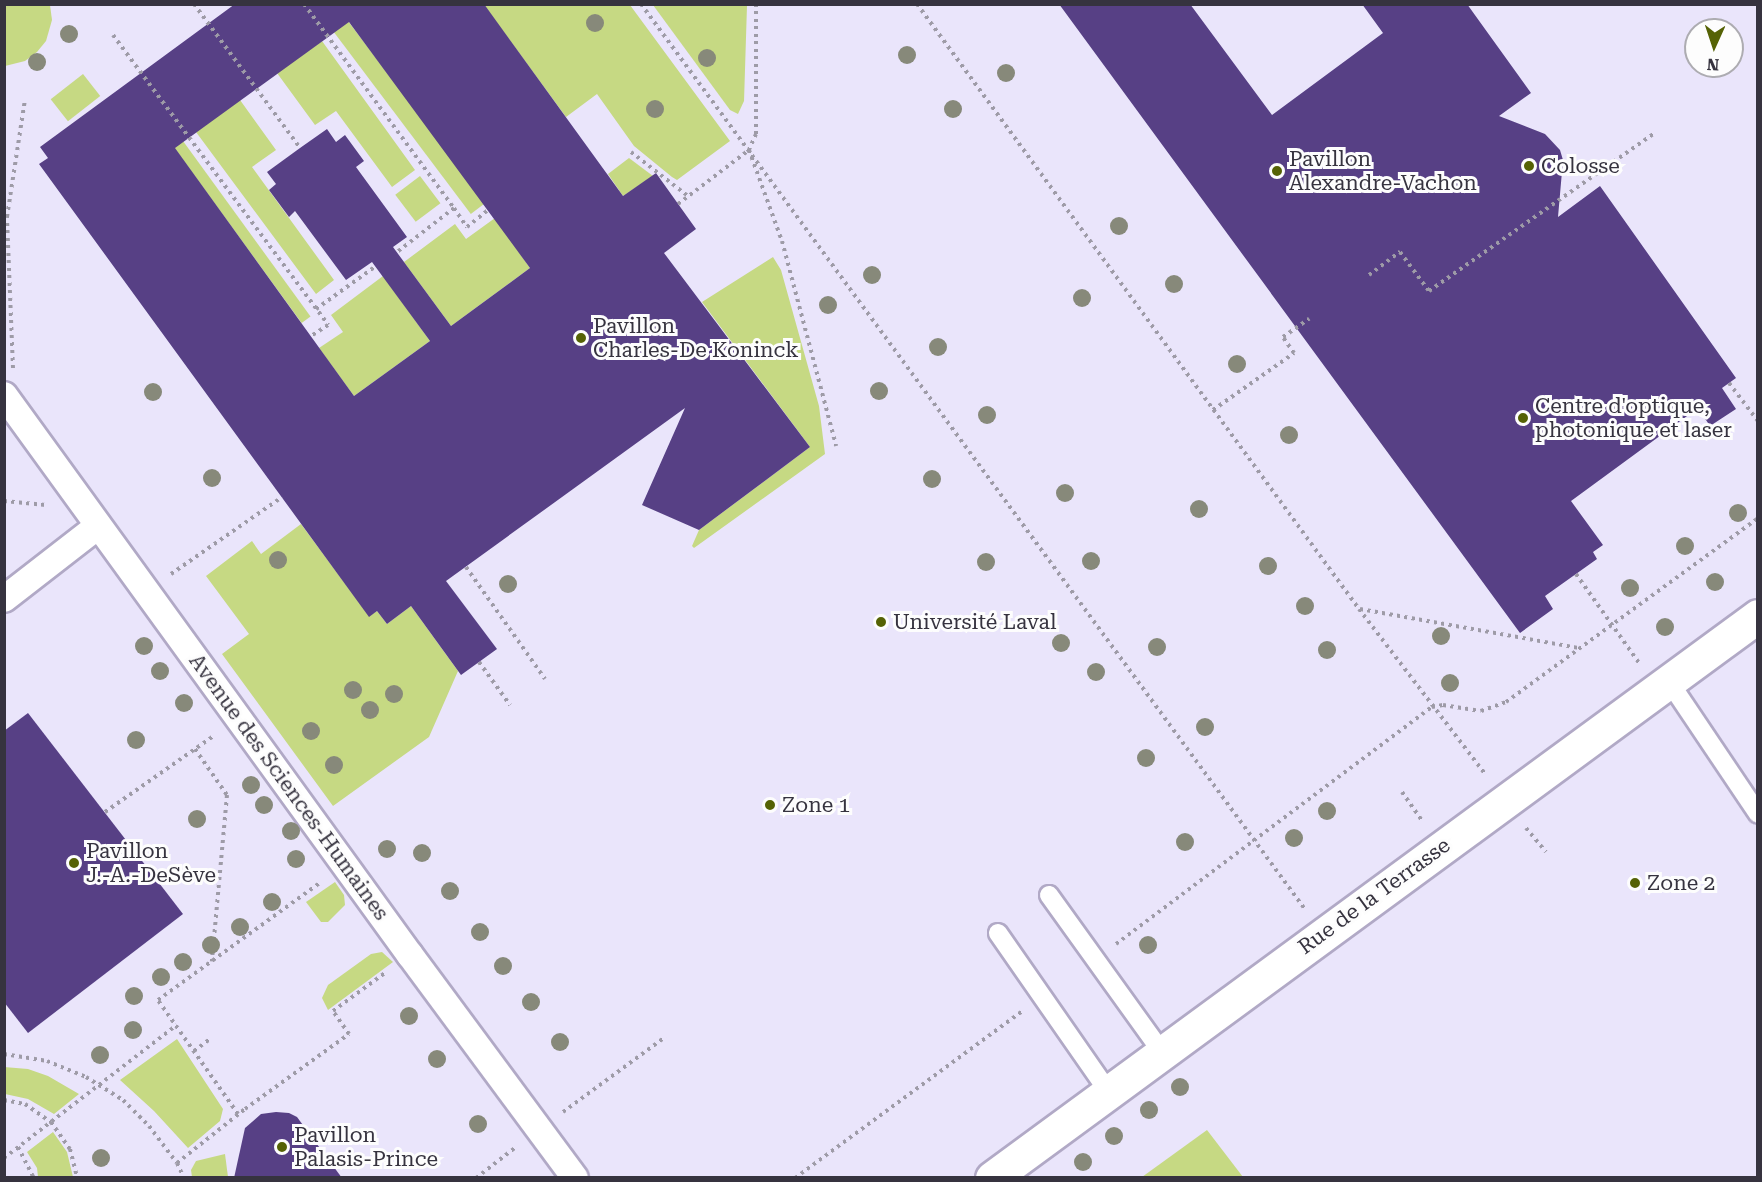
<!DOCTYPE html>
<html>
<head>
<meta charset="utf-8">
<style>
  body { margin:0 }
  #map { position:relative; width:1762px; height:1182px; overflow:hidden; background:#f1eefa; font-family:"Roboto Serif",serif }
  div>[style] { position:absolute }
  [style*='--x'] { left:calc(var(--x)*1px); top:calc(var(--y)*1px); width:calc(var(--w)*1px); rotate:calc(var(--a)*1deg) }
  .built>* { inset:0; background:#eae5fb }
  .green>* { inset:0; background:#c6d983; transform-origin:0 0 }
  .building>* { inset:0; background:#574085 }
  .path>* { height:4px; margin-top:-2px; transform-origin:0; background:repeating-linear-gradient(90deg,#9e9ba7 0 3px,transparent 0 7.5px) }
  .roads { filter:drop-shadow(2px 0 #b1a9c6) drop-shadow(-2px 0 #b1a9c6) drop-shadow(0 2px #b1a9c6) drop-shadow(0 -2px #b1a9c6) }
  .service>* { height:18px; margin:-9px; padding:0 9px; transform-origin:9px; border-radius:9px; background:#fff }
  .pedestrian>* { height:26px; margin:-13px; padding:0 13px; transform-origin:13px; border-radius:13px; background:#fff }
  .minor>* { height:33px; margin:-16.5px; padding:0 16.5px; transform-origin:16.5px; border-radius:16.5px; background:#fff }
  .trees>* { width:18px; height:18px; margin:-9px; border-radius:50%; background:#87897a }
  .dots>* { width:16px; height:16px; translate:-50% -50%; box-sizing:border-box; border:3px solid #fdfdfd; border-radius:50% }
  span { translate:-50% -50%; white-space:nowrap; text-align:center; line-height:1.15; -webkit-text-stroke:6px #fdfdfd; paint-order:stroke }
  .poi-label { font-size:21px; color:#36333f }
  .left { translate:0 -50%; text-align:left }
  .street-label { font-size:21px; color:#36333f }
  .frame { position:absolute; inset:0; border:6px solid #36333f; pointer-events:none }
  .north { position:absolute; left:1684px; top:18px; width:60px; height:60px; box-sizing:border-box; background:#fdfdfd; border:2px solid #adacb1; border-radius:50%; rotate:183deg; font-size:16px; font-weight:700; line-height:24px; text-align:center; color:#36333f }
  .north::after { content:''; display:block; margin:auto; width:21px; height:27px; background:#556205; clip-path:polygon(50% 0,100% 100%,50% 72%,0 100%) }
</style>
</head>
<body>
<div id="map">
  <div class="built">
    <i style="clip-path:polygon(evenodd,5px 5px,1757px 5px,1757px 1177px,5px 1177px,5px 5px,1696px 30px,1732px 30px,1732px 66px,1696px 66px,1696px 30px)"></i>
  </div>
  <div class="green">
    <i style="clip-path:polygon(4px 5px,50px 5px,52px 20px,46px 41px,37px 52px,25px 61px,5px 66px)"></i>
    <i style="clip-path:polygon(484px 5px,630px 5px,730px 141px,677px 180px,672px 177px,634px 146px,597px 94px,566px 117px)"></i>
    <i style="clip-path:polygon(653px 5px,747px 5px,744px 101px,738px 114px,730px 110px)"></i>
    <i style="left:348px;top:21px;width:228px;height:18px;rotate:53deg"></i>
    <i style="clip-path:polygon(322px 41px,415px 170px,392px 187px,336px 111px,315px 125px,277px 73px)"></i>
    <i style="left:83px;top:74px;width:28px;height:41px;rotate:52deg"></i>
    <i style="clip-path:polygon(240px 100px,276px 150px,252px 167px,334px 280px,316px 294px,196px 132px)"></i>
    <i style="left:183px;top:141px;width:217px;height:11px;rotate:54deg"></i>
    <i style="clip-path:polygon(629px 158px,653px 176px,623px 196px,608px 174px)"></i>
    <i style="left:420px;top:176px;width:34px;height:31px;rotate:53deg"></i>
    <i style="clip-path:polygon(495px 218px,530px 268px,451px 326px,404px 262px,455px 224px,466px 239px)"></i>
    <i style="clip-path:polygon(773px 257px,781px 270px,819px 406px,825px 454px,694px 548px,692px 546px,699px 530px,810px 447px,702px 302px)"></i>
    <i style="clip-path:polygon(383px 276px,430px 341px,354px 396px,319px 348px,343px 332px,331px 315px)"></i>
    <i style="clip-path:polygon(301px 524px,369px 616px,377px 611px,387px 624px,411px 606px,458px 671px,429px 737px,333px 806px,222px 654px,249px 634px,206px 576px,252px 541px,261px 554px)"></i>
    <i style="clip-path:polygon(335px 882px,344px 895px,345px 905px,328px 922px,321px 922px,306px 902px)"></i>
    <i style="clip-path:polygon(382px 952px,393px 962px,328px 1010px,322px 998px,328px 985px,371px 954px)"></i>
    <i style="clip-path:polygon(177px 1039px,223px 1109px,220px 1121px,188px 1148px,154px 1111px,120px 1080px)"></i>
    <i style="clip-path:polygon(4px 1067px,28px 1069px,48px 1076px,79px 1094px,54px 1114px,28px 1099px,5px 1094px)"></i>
    <i style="clip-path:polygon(1207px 1130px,1243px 1177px,1142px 1177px)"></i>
    <i style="clip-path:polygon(53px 1132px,67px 1152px,73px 1177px,38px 1177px,37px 1168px,27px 1152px)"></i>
    <i style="clip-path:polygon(225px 1154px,228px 1177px,192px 1177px,191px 1170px,196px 1161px)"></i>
  </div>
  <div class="building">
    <i style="clip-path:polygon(evenodd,235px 4px,484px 4px,623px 196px,656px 173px,696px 229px,664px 253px,810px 447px,699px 530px,642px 505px,685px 408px,446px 581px,497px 649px,461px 675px,411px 606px,387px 624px,377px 611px,369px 617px,39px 164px,48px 158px,40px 147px,235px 4px,349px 22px,530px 268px,451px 326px,393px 247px,407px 237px,356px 167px,364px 161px,345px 135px,336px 142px,327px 129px,300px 148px,267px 172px,276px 184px,269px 190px,289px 217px,295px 211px,346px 280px,372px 262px,430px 341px,354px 396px,175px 148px,349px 22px)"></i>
    <i style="clip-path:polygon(1059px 4px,1190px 4px,1272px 115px,1383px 33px,1362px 4px,1467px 4px,1531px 93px,1499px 116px,1545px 134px,1560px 150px,1563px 160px,1558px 217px,1600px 186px,1736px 378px,1722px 388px,1736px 409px,1710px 426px,1698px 408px,1571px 501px,1603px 545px,1593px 552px,1597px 559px,1545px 596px,1553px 609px,1520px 633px)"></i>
    <i style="clip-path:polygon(28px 713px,183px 914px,28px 1033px,4px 1002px,4px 731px)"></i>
    <i style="clip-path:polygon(276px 1112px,289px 1113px,297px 1117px,342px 1178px,234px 1178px,245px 1128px,261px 1114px)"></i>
  </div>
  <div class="path">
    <i style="--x:194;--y:4;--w:179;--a:53.6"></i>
    <i style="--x:304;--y:4;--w:253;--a:53.7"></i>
    <i style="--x:454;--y:208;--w:72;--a:142.3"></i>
    <i style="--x:641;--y:4;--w:1121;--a:53.74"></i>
    <i style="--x:756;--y:4;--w:130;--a:90"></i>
    <i style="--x:756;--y:134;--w:17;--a:114"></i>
    <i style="--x:749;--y:150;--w:97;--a:70.1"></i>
    <i style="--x:782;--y:241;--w:212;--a:75.2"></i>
    <i style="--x:917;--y:4;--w:749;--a:53.85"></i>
    <i style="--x:1359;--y:609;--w:208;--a:52.6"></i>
    <i style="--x:113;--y:35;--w:361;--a:53.4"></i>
    <i style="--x:328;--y:325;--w:20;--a:147"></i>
    <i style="--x:631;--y:152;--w:72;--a:37.7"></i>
    <i style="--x:678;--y:204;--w:89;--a:-37.3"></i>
    <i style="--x:454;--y:208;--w:23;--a:56"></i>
    <i style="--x:467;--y:227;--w:27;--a:-39"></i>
    <i style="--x:1369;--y:275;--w:39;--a:-37"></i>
    <i style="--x:1400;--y:252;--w:49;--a:53.4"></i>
    <i style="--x:1429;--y:291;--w:277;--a:-35"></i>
    <i style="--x:316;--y:309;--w:74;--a:-35.6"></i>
    <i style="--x:13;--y:368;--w:151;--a:-92.3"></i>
    <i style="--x:7;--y:217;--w:118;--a:-81.3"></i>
    <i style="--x:1729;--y:383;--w:48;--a:52.7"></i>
    <i style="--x:1213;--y:410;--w:99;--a:-35.1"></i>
    <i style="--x:1294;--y:353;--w:19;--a:-125"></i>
    <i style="--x:1283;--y:337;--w:32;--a:-35"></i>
    <i style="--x:4;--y:501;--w:42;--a:5.4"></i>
    <i style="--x:466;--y:567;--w:137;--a:54.8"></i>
    <i style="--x:171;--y:574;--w:135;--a:-34.7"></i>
    <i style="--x:1576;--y:574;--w:109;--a:54.7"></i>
    <i style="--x:1360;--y:609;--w:223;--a:10.1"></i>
    <i style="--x:479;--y:662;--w:53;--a:54.2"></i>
    <i style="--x:195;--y:749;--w:56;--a:55.2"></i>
    <i style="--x:227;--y:795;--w:167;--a:95.2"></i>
    <i style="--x:1402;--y:792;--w:35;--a:55"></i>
    <i style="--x:105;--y:812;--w:134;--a:-35"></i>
    <i style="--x:1526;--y:828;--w:31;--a:50"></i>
    <i style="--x:1116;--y:944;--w:395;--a:-36.9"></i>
    <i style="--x:1432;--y:707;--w:11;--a:-10"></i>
    <i style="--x:1443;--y:705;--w:38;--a:9"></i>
    <i style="--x:1481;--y:711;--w:27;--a:-20"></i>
    <i style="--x:1506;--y:702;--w:312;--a:-36.1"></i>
    <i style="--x:194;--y:1051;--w:21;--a:-37"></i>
    <i style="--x:4;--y:1054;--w:44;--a:9.2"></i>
    <i style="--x:47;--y:1061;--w:42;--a:22.3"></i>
    <i style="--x:86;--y:1077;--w:44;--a:31.9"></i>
    <i style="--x:123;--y:1100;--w:37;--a:45"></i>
    <i style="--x:149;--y:1126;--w:46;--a:52.9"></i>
    <i style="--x:177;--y:1163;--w:17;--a:65"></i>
    <i style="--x:4;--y:1100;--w:21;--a:11"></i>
    <i style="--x:25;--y:1104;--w:32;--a:35"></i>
    <i style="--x:51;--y:1122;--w:33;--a:55"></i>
    <i style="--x:70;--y:1149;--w:30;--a:76"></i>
    <i style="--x:563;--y:1112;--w:127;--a:-36.3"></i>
    <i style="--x:238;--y:1114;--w:139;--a:-125.1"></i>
    <i style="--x:158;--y:1000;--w:201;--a:-35.9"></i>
    <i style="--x:18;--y:1147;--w:35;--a:63"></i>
    <i style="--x:4;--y:1158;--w:218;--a:-37.6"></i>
    <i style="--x:177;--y:1163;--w:87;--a:-38.5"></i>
    <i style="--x:245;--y:1109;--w:128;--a:-35.8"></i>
    <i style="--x:349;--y:1034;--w:28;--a:-125"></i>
    <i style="--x:333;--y:1011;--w:64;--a:-36.2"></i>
    <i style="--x:476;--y:1178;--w:51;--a:-37.8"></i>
    <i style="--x:795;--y:1178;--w:282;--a:-36.3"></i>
  </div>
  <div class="roads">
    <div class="service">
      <i style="--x:1668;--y:680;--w:161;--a:56.1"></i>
      <i style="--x:1049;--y:895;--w:193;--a:54.3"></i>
      <i style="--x:998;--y:933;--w:193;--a:55.2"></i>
    </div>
    <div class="pedestrian">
      <i style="--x:4;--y:395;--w:692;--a:54.06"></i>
      <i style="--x:410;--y:955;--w:277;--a:53.5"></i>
      <i style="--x:4;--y:599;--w:119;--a:-37.8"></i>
    </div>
    <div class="minor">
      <i style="--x:992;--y:1178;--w:950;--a:-36.27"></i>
    </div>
  </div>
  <div class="trees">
    <i style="left:595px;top:23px"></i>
    <i style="left:69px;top:34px"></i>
    <i style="left:907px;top:55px"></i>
    <i style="left:707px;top:58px"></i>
    <i style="left:37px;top:62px"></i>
    <i style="left:1006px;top:73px"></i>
    <i style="left:655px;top:109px"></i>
    <i style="left:953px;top:109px"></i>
    <i style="left:1119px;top:226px"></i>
    <i style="left:872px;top:275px"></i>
    <i style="left:1174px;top:284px"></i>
    <i style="left:1082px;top:298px"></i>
    <i style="left:828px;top:305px"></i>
    <i style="left:938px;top:347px"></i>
    <i style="left:1237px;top:364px"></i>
    <i style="left:879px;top:391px"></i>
    <i style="left:153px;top:392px"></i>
    <i style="left:987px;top:415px"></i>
    <i style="left:1289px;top:435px"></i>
    <i style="left:212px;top:478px"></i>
    <i style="left:932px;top:479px"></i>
    <i style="left:1065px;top:493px"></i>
    <i style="left:1199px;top:509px"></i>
    <i style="left:1738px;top:513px"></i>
    <i style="left:1685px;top:546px"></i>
    <i style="left:278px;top:560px"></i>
    <i style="left:1091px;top:561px"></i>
    <i style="left:986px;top:562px"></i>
    <i style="left:1268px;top:566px"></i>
    <i style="left:1715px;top:582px"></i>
    <i style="left:508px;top:584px"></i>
    <i style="left:1630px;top:588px"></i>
    <i style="left:1305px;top:606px"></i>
    <i style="left:1665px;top:627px"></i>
    <i style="left:1441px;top:636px"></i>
    <i style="left:1061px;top:643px"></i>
    <i style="left:144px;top:646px"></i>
    <i style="left:1157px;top:647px"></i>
    <i style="left:1327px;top:650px"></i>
    <i style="left:160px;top:671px"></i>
    <i style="left:1096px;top:672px"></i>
    <i style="left:1450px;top:683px"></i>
    <i style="left:353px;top:690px"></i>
    <i style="left:394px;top:694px"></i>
    <i style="left:184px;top:703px"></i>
    <i style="left:370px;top:710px"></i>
    <i style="left:1205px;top:727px"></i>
    <i style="left:311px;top:731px"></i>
    <i style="left:136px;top:740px"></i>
    <i style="left:1146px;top:758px"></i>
    <i style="left:334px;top:765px"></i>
    <i style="left:251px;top:785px"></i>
    <i style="left:264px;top:805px"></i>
    <i style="left:1327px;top:811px"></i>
    <i style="left:197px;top:819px"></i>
    <i style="left:291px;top:831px"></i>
    <i style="left:1294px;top:838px"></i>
    <i style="left:1185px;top:842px"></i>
    <i style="left:387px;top:849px"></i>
    <i style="left:422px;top:853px"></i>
    <i style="left:296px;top:859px"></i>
    <i style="left:450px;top:891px"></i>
    <i style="left:272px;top:902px"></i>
    <i style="left:240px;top:927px"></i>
    <i style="left:480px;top:932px"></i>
    <i style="left:211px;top:945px"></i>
    <i style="left:1148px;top:945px"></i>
    <i style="left:183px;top:962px"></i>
    <i style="left:503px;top:966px"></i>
    <i style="left:161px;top:977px"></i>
    <i style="left:134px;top:996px"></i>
    <i style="left:531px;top:1002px"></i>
    <i style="left:409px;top:1016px"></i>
    <i style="left:133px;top:1030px"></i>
    <i style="left:560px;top:1042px"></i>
    <i style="left:100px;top:1055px"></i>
    <i style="left:437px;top:1059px"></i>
    <i style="left:1180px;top:1087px"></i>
    <i style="left:1149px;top:1110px"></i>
    <i style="left:478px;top:1124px"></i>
    <i style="left:1114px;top:1136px"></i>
    <i style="left:101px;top:1158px"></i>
    <i style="left:1083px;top:1162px"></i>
  </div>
  <div class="dots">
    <i style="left:1529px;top:166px;background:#556205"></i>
    <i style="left:1277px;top:171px;background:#556205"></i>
    <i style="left:581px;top:338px;background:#556205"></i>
    <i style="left:1523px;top:418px;background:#556205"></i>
    <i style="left:881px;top:622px;background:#556205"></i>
    <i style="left:770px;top:805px;background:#556205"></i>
    <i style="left:74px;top:863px;background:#556205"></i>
    <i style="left:1635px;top:883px;background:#556205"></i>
    <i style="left:282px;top:1147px;background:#556205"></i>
  </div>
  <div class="poi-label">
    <span class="left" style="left:1289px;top:171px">Pavillon<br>Alexandre-Vachon</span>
    <span class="left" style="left:1541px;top:166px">Colosse</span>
    <span class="left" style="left:593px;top:338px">Pavillon<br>Charles-De Koninck</span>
    <span class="left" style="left:1535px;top:418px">Centre d'optique,<br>photonique et laser</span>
    <span class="left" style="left:893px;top:622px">Université Laval</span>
    <span class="left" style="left:782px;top:805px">Zone 1</span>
    <span class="left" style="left:86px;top:863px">Pavillon<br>J.-A.-DeSève</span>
    <span class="left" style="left:1647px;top:883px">Zone 2</span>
    <span class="left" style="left:294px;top:1147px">Pavillon<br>Palasis-Prince</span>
  </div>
  <div class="street-label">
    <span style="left:289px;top:787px;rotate:54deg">Avenue des Sciences-Humaines</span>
    <span style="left:1374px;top:896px;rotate:-36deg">Rue de la Terrasse</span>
  </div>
  <div class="frame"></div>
  <div class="north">N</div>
</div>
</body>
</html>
